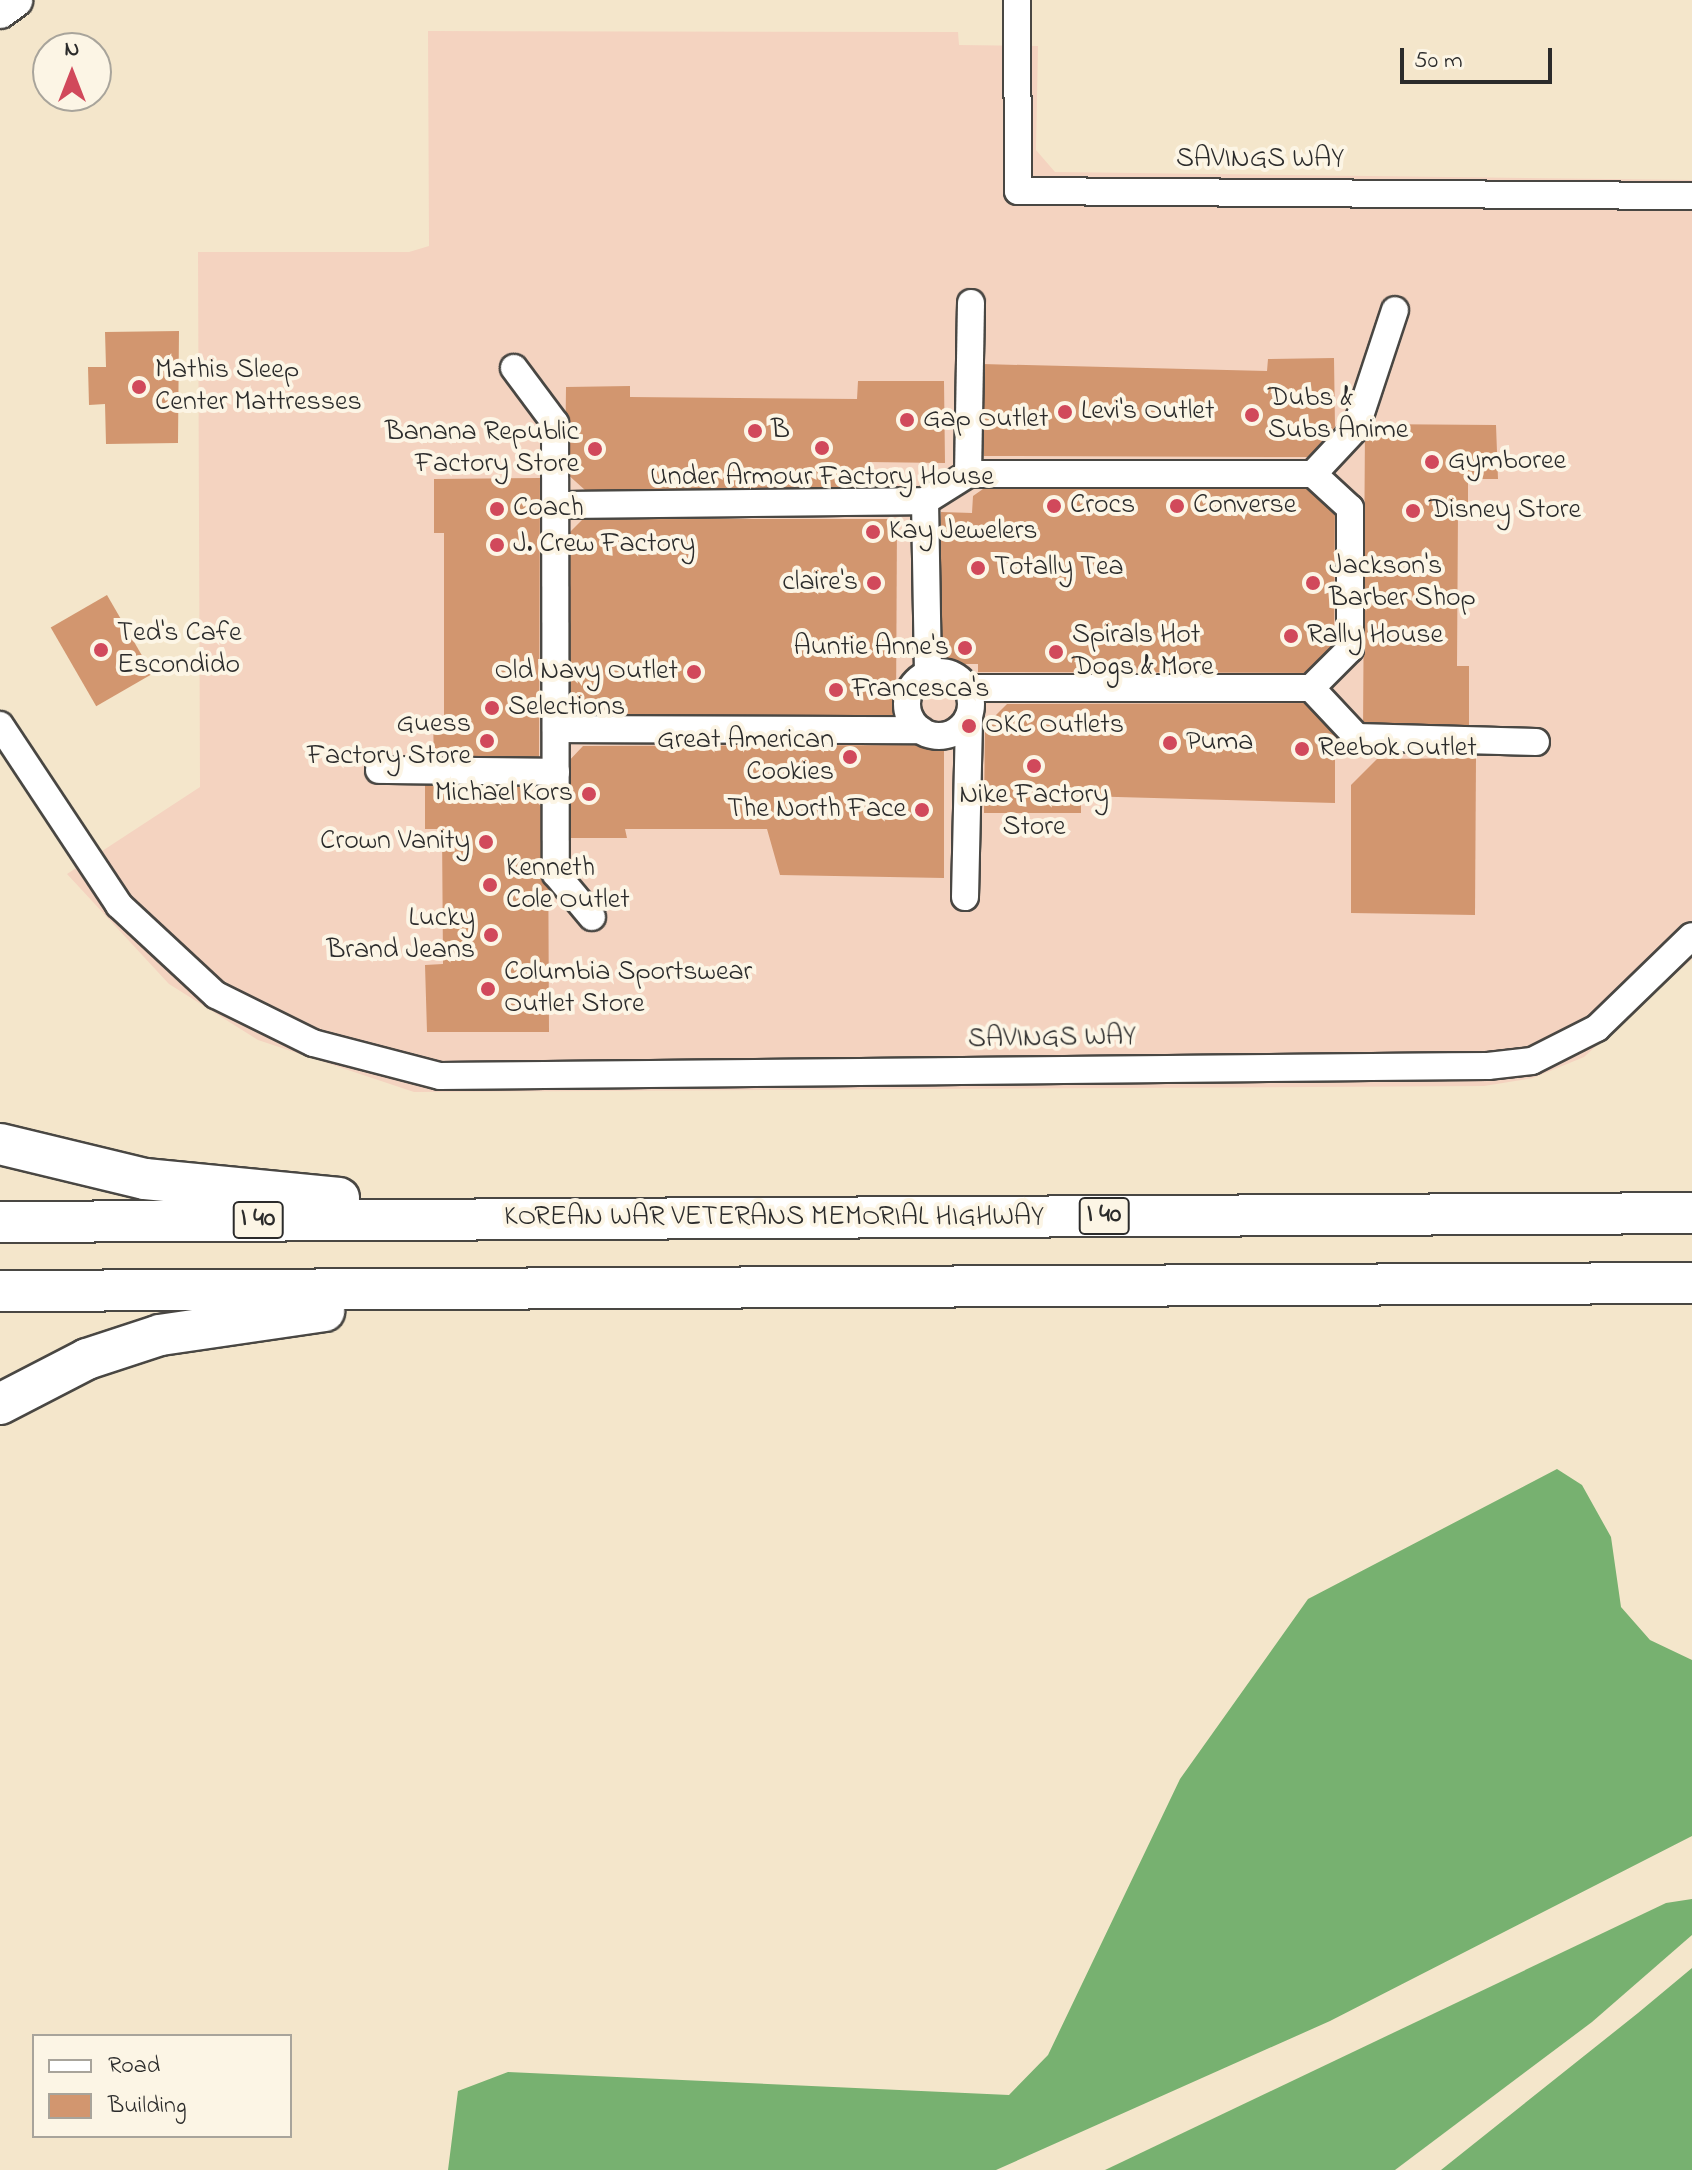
<!DOCTYPE html>
<html>
<head>
<meta charset="utf-8">
<style>
  body { margin:0 }
  #map { position:relative; width:1692px; height:2170px; overflow:hidden; background:#f4e6cb; font-family:"Indie Flower",sans-serif }
  div>[style] { position:absolute }
  [style*='--x'] { left:calc(var(--x)*1px); top:calc(var(--y)*1px); width:calc(var(--w)*1px); rotate:calc(var(--a)*1deg) }
  .built>* { inset:0; background:#f4d3c0 }
  .forest>* { inset:0; background:#77b170 }
  .building>* { inset:0; background:#d2966f; transform-origin:0 0 }
  .roads { filter:drop-shadow(2px 0 #494743) drop-shadow(-2px 0 #494743) drop-shadow(0 2px #494743) drop-shadow(0 -2px #494743) }
  .minor>* { height:26px; margin:-13px; padding:0 13px; transform-origin:13px; border-radius:13px; background:#fff }
  .minor>.ring { margin:-13px; padding:0; box-sizing:content-box; background:none; border:26px solid #fff; border-radius:50% }
  .major>* { height:34px; margin:-17px; padding:0 17px; transform-origin:17px; border-radius:17px; background:#fff }
  .highway>* { height:40px; margin:-20px; padding:0 20px; transform-origin:20px; border-radius:20px; background:#fff }
  .dots>* { width:22px; height:22px; translate:-50% -50%; box-sizing:border-box; border:4px solid #fcf5e5; border-radius:50% }
  span { translate:-50% -50%; white-space:nowrap; text-align:center; line-height:1.15; -webkit-text-stroke:8px #fcf5e5; paint-order:stroke }
  .shield-label span { padding:2px 6px; background:#fcf5e5; border:2px solid; border-radius:6px; -webkit-text-stroke-width:0 }
  .shield-label { font-size:26px; color:#2b2b2b; font-weight:700 }
  .street-label { font-size:28px; color:#2b2b2b }
  .poi-label { font-size:28px; color:#2b2b2b }
  .left { translate:0 -50%; text-align:left }
  .right { translate:-100% -50%; text-align:right }
  .legend { position:absolute; left:32px; top:2034px; width:260px; height:104px; box-sizing:border-box; background:#fcf5e5; border:2px solid #a8a49b; margin:0; padding:10px 14px; list-style:none; font-size:24px; color:#2b2b2b }
  .legend li { display:flex; align-items:center; gap:16px; height:40px }
  .legend b { width:40px; border:2px solid #a8a49b }
  .north { position:absolute; left:32px; top:32px; width:80px; height:80px; box-sizing:border-box; background:#fcf5e5; border:2px solid #a8a49b; border-radius:50%; rotate:0deg; font-size:22px; font-weight:700; line-height:32px; text-align:center; color:#2b2b2b }
  .north::after { content:''; display:block; margin:auto; width:28px; height:36px; background:#d1495b; clip-path:polygon(50% 0,100% 100%,50% 72%,0 100%) }
  .scale { position:absolute; left:1400px; top:48px; width:152px; height:36px; box-sizing:border-box; border:4px solid #2b2b2b; border-top:0; padding-left:10px; font-size:24px; line-height:28px; white-space:nowrap; color:#2b2b2b; -webkit-text-stroke:6px #fcf5e5; paint-order:stroke }
</style>
</head>
<body>
<div id="map">
  <div class="built">
    <i style="clip-path:polygon(428px 31px,958px 32px,959px 45px,1038px 46px,1036px 150px,1055px 172px,1692px 180px,1692px 959px,1584px 1057px,1533px 1078px,1484px 1086px,414px 1092px,258px 1040px,169px 984px,67px 874px,200px 787px,198px 252px,409px 252px,429px 246px)"></i>
  </div>
  <div class="forest">
    <i style="clip-path:polygon(1557px 1469px,1582px 1485px,1611px 1537px,1621px 1607px,1650px 1640px,1692px 1660px,1692px 1836px,1330px 2021px,996px 2170px,448px 2170px,458px 2091px,508px 2072px,1009px 2095px,1048px 2055px,1180px 1779px,1308px 1599px)"></i>
    <i style="clip-path:polygon(1692px 1899px,1692px 1935px,1592px 2022px,1395px 2170px,1105px 2170px,1666px 1903px)"></i>
    <i style="clip-path:polygon(1692px 1968px,1692px 2170px,1441px 2170px,1638px 2013px)"></i>
  </div>
  <div class="building">
    <i style="clip-path:polygon(179px 331px,178px 443px,106px 444px,105px 404px,89px 405px,88px 367px,106px 367px,105px 332px)"></i>
    <i style="clip-path:polygon(1334px 358px,1335px 427px,1309px 457px,984px 456px,982px 364px,1267px 371px,1268px 359px)"></i>
    <i style="clip-path:polygon(858px 381px,944px 381px,945px 463px,868px 462px,858px 489px,585px 490px,565px 472px,566px 387px,630px 386px,630px 397px,857px 399px)"></i>
    <i style="clip-path:polygon(1365px 424px,1496px 425px,1498px 479px,1468px 479px,1468px 510px,1458px 510px,1457px 666px,1469px 666px,1469px 731px,1363px 732px)"></i>
    <i style="clip-path:polygon(540px 478px,539px 763px,434px 762px,433px 718px,444px 718px,444px 533px,434px 533px,434px 479px)"></i>
    <i style="clip-path:polygon(1315px 487px,1335px 504px,1334px 656px,1317px 673px,978px 672px,978px 664px,941px 664px,941px 512px,972px 513px,973px 496px,983px 489px)"></i>
    <i style="clip-path:polygon(583px 519px,897px 519px,896px 715px,583px 715px,567px 699px,567px 535px)"></i>
    <i style="left:107px;top:595px;width:91px;height:65px;rotate:60deg"></i>
    <i style="clip-path:polygon(1314px 703px,1335px 722px,1335px 803px,1081px 796px,1081px 813px,984px 813px,985px 726px,1007px 704px)"></i>
    <i style="clip-path:polygon(944px 745px,944px 878px,780px 875px,767px 829px,625px 829px,627px 838px,569px 838px,566px 764px,583px 746px)"></i>
    <i style="clip-path:polygon(1476px 758px,1475px 915px,1351px 913px,1351px 785px,1377px 759px)"></i>
    <i style="clip-path:polygon(425px 784px,518px 784px,548px 813px,549px 1032px,427px 1032px,425px 965px,443px 964px,442px 829px,425px 829px)"></i>
  </div>
  <div class="roads">
    <div class="minor">
      <i style="--x:1017;--y:0;--w:191;--a:89.7"></i>
      <i style="--x:1018;--y:191;--w:674;--a:0.43"></i>
      <i style="--x:971;--y:303;--w:171;--a:91"></i>
      <i style="--x:968;--y:474;--w:345;--a:0"></i>
      <i style="--x:514;--y:368;--w:69;--a:53.3"></i>
      <i style="--x:555;--y:423;--w:451;--a:89.9"></i>
      <i style="--x:556;--y:874;--w:56;--a:50.1"></i>
      <i style="--x:925;--y:501;--w:51;--a:-32.1"></i>
      <i style="--x:556;--y:505;--w:369;--a:-0.6"></i>
      <i style="--x:925;--y:501;--w:173;--a:89"></i>
      <i class="ring" style="left:907px;top:672px;width:38px;height:38px"></i>
      <i style="--x:967;--y:688;--w:344;--a:0"></i>
      <i style="--x:1311;--y:688;--w:67;--a:46.8"></i>
      <i style="--x:1357;--y:737;--w:179;--a:1.6"></i>
      <i style="--x:1311;--y:688;--w:55;--a:-45"></i>
      <i style="--x:1350;--y:649;--w:141;--a:-90"></i>
      <i style="--x:1350;--y:508;--w:50;--a:-137.4"></i>
      <i style="--x:1313;--y:474;--w:63;--a:-46.9"></i>
      <i style="--x:1356;--y:428;--w:124;--a:-71.7"></i>
      <i style="--x:0;--y:725;--w:216;--a:56.5"></i>
      <i style="--x:119;--y:905;--w:132;--a:42.9"></i>
      <i style="--x:216;--y:995;--w:108;--a:26.3"></i>
      <i style="--x:313;--y:1043;--w:131;--a:14.6"></i>
      <i style="--x:440;--y:1076;--w:1048;--a:-0.55"></i>
      <i style="--x:1488;--y:1066;--w:44;--a:-6.5"></i>
      <i style="--x:1532;--y:1061;--w:73;--a:-26.9"></i>
      <i style="--x:1597;--y:1028;--w:132;--a:-44.1"></i>
      <i style="--x:556;--y:729;--w:365;--a:0.2"></i>
      <i style="--x:379;--y:770;--w:177;--a:0.6"></i>
      <i style="--x:965;--y:897;--w:181;--a:-88.7"></i>
    </div>
    <div class="major">
      <i style="--x:0;--y:11;--w:19;--a:-36"></i>
    </div>
    <div class="highway">
      <i style="--x:0;--y:1144;--w:149;--a:13.6"></i>
      <i style="--x:145;--y:1179;--w:195;--a:5.6"></i>
      <i style="--x:0;--y:1222;--w:1692;--a:-0.3"></i>
      <i style="--x:0;--y:1291;--w:1692;--a:-0.27"></i>
      <i style="--x:0;--y:1404;--w:98;--a:-27.3"></i>
      <i style="--x:87;--y:1359;--w:77;--a:-18.2"></i>
      <i style="--x:160;--y:1335;--w:166;--a:-8.3"></i>
    </div>
  </div>
  <div class="dots">
    <i style="left:139px;top:387px;background:#d1495b"></i>
    <i style="left:1065px;top:412px;background:#d1495b"></i>
    <i style="left:1252px;top:415px;background:#d1495b"></i>
    <i style="left:907px;top:420px;background:#d1495b"></i>
    <i style="left:755px;top:431px;background:#d1495b"></i>
    <i style="left:822px;top:448px;background:#d1495b"></i>
    <i style="left:595px;top:449px;background:#d1495b"></i>
    <i style="left:1432px;top:462px;background:#d1495b"></i>
    <i style="left:1054px;top:506px;background:#d1495b"></i>
    <i style="left:1177px;top:506px;background:#d1495b"></i>
    <i style="left:497px;top:509px;background:#d1495b"></i>
    <i style="left:1413px;top:511px;background:#d1495b"></i>
    <i style="left:873px;top:532px;background:#d1495b"></i>
    <i style="left:497px;top:545px;background:#d1495b"></i>
    <i style="left:978px;top:568px;background:#d1495b"></i>
    <i style="left:874px;top:583px;background:#d1495b"></i>
    <i style="left:1313px;top:583px;background:#d1495b"></i>
    <i style="left:1291px;top:636px;background:#d1495b"></i>
    <i style="left:965px;top:648px;background:#d1495b"></i>
    <i style="left:101px;top:650px;background:#d1495b"></i>
    <i style="left:1056px;top:652px;background:#d1495b"></i>
    <i style="left:694px;top:672px;background:#d1495b"></i>
    <i style="left:836px;top:690px;background:#d1495b"></i>
    <i style="left:492px;top:708px;background:#d1495b"></i>
    <i style="left:969px;top:726px;background:#d1495b"></i>
    <i style="left:487px;top:741px;background:#d1495b"></i>
    <i style="left:1170px;top:743px;background:#d1495b"></i>
    <i style="left:1302px;top:749px;background:#d1495b"></i>
    <i style="left:850px;top:757px;background:#d1495b"></i>
    <i style="left:1034px;top:766px;background:#d1495b"></i>
    <i style="left:589px;top:794px;background:#d1495b"></i>
    <i style="left:922px;top:810px;background:#d1495b"></i>
    <i style="left:486px;top:842px;background:#d1495b"></i>
    <i style="left:490px;top:885px;background:#d1495b"></i>
    <i style="left:491px;top:935px;background:#d1495b"></i>
    <i style="left:488px;top:989px;background:#d1495b"></i>
  </div>
  <div class="shield-label">
    <span style="left:1104px;top:1216px">I 40</span>
    <span style="left:258px;top:1220px">I 40</span>
  </div>
  <div class="street-label">
    <span style="left:1260px;top:160px">SAVINGS WAY</span>
    <span style="left:1052px;top:1039px;rotate:-1deg">SAVINGS WAY</span>
    <span style="left:774px;top:1218px">KOREAN WAR VETERANS MEMORIAL HIGHWAY</span>
  </div>
  <div class="poi-label">
    <span class="left" style="left:155px;top:387px">Mathis Sleep<br>Center Mattresses</span>
    <span class="left" style="left:1268px;top:415px">Dubs &amp;<br>Subs Anime</span>
    <span class="left" style="left:1081px;top:412px">Levi's Outlet</span>
    <span class="left" style="left:923px;top:420px">Gap Outlet</span>
    <span class="left" style="left:771px;top:431px">B</span>
    <span class="right" style="left:579px;top:449px">Banana Republic<br>Factory Store</span>
    <span class="left" style="left:1448px;top:462px">Gymboree</span>
    <span style="left:822px;top:478px">Under Armour Factory House</span>
    <span class="left" style="left:1070px;top:506px">Crocs</span>
    <span class="left" style="left:1193px;top:506px">Converse</span>
    <span class="left" style="left:513px;top:509px">Coach</span>
    <span class="left" style="left:1429px;top:511px">Disney Store</span>
    <span class="left" style="left:889px;top:532px">Kay Jewelers</span>
    <span class="left" style="left:513px;top:545px">J. Crew Factory</span>
    <span class="left" style="left:1329px;top:583px">Jackson's<br>Barber Shop</span>
    <span class="left" style="left:994px;top:568px">Totally Tea</span>
    <span class="right" style="left:858px;top:583px">claire's</span>
    <span class="left" style="left:117px;top:650px">Ted's Cafe<br>Escondido</span>
    <span class="left" style="left:1072px;top:652px">Spirals Hot<br>Dogs &amp; More</span>
    <span class="left" style="left:1307px;top:636px">Rally House</span>
    <span class="right" style="left:949px;top:648px">Auntie Anne's</span>
    <span class="right" style="left:678px;top:672px">Old Navy Outlet</span>
    <span class="left" style="left:852px;top:690px">Francesca's</span>
    <span class="left" style="left:508px;top:708px">Selections</span>
    <span class="right" style="left:471px;top:741px">Guess<br>Factory Store</span>
    <span class="left" style="left:985px;top:726px">OKC Outlets</span>
    <span class="right" style="left:834px;top:757px">Great American<br>Cookies</span>
    <span class="left" style="left:1186px;top:743px">Puma</span>
    <span class="left" style="left:1318px;top:749px">Reebok Outlet</span>
    <span class="right" style="left:573px;top:794px">Michael Kors</span>
    <span style="left:1034px;top:812px">Nike Factory<br>Store</span>
    <span class="right" style="left:906px;top:810px">The North Face</span>
    <span class="right" style="left:470px;top:842px">Crown Vanity</span>
    <span class="left" style="left:506px;top:885px">Kenneth<br>Cole Outlet</span>
    <span class="right" style="left:475px;top:935px">Lucky<br>Brand Jeans</span>
    <span class="left" style="left:504px;top:989px">Columbia Sportswear<br>Outlet Store</span>
  </div>
  <ul class="legend">
  <li><b style="height:10px;background:#fff"></b>Road</li>
  <li><b style="height:22px;background:#d2966f"></b>Building</li>
  </ul>
  <div class="north">N</div>
  <div class="scale">50 m</div>
</div>
</body>
</html>
